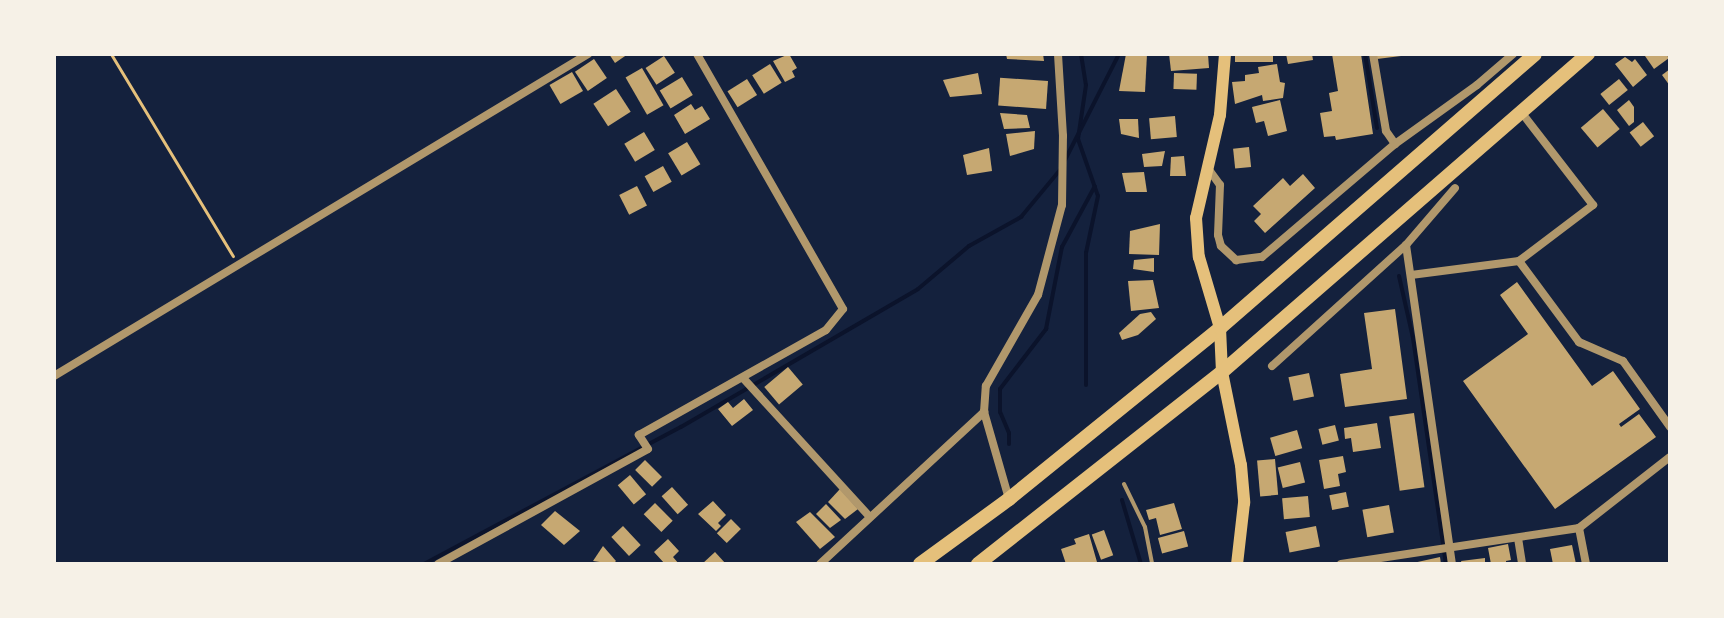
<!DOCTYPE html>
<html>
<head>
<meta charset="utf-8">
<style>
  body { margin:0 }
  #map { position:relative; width:1724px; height:618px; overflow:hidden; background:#14213d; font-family:"Asap Condensed",sans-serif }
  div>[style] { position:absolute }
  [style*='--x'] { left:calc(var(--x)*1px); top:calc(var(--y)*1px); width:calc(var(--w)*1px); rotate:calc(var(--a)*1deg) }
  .stream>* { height:4px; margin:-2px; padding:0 2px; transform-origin:2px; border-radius:2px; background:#0b132b }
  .building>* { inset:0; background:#c6a872; transform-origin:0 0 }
  .path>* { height:3px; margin:-1.5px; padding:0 1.5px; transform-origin:1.5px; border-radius:1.5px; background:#e5c07b }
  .service>* { height:4px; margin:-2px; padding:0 2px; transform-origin:2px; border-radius:2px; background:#b1986c }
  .minor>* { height:8px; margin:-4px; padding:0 4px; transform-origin:4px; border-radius:4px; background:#b1986c }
  .secondary>* { height:12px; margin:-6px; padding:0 6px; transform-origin:6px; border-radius:6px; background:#e5c07b }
  .primary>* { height:14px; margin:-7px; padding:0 7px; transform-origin:7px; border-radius:7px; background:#e5c07b }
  span { translate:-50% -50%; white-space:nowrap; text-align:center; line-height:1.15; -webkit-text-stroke:6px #f6f1e7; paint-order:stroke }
  .frame { position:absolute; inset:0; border:56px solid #f6f1e7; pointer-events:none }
</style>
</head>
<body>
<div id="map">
  <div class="stream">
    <i style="--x:1081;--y:54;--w:31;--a:81"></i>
    <i style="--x:1086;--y:85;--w:55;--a:98.4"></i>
    <i style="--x:1078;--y:139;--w:60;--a:70.7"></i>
    <i style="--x:1098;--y:196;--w:58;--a:101.9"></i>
    <i style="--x:1086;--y:253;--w:132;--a:90"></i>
    <i style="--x:1365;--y:54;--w:75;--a:80.8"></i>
    <i style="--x:1064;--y:162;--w:121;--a:-63"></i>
    <i style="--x:1399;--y:276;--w:64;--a:77.3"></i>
    <i style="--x:1413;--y:338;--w:228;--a:81.7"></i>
    <i style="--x:1009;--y:444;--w:11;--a:-90"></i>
    <i style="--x:1009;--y:433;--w:23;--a:-113"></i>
    <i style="--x:1000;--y:412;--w:23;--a:-90"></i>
    <i style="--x:1000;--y:389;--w:76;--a:-52.5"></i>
    <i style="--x:1046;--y:329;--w:84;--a:-79"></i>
    <i style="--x:1062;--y:247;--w:69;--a:-61.6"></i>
    <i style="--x:1122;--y:500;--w:67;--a:73.5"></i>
    <i style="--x:424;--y:564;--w:291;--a:-28.1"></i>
    <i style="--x:681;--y:427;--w:274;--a:-30.2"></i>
    <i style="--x:918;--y:289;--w:67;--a:-40.1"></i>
    <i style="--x:969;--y:246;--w:60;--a:-29.1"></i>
    <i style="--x:1021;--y:217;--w:61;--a:-50.3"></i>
  </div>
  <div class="building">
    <i style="clip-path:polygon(609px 54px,628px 54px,615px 63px)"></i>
    <i style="clip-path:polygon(789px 54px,797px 68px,792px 71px,795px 77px,785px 82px,773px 61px)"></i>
    <i style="clip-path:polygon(1006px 54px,1043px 54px,1044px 61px,1007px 59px)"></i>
    <i style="clip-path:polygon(1126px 54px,1147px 54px,1145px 92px,1119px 91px)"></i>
    <i style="clip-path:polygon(1169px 54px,1208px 54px,1209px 68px,1171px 71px)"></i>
    <i style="left:1235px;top:54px;width:38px;height:8px"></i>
    <i style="clip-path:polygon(1286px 54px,1312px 54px,1313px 60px,1288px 64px)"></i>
    <i style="clip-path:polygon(1332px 54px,1361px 54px,1373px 134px,1336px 140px,1335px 136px,1324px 137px,1320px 113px,1332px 111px,1329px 93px,1338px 91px)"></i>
    <i style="clip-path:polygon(1377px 54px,1401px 54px,1401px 56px,1377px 59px)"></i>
    <i style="clip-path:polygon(1648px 54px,1666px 54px,1669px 58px,1654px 69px,1645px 56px)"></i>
    <i style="left:664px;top:56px;width:20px;height:22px;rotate:57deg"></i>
    <i style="clip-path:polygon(1625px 57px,1632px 62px,1635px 59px,1647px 75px,1633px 87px,1615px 64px)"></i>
    <i style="left:594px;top:59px;width:23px;height:23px;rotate:56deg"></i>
    <i style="left:770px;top:64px;width:22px;height:21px;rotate:58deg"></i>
    <i style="clip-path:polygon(1277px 64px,1280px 82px,1285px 83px,1283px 98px,1263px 101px,1262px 95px,1235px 104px,1232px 82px,1245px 81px,1245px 75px,1259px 73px,1258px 67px)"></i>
    <i style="left:642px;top:68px;width:43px;height:19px;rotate:60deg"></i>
    <i style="clip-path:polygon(1670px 69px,1670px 86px,1662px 75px)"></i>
    <i style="left:572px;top:72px;width:22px;height:26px;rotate:60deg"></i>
    <i style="clip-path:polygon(978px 73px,982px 94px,950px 97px,943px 80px)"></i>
    <i style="left:1174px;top:73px;width:23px;height:16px;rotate:2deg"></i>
    <i style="left:682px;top:77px;width:21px;height:26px;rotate:59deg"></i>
    <i style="left:747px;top:79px;width:19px;height:23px;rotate:58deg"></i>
    <i style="left:1619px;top:79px;width:14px;height:24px;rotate:51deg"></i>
    <i style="left:1048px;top:81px;width:28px;height:48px;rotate:94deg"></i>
    <i style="left:616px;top:89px;width:27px;height:27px;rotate:57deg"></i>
    <i style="clip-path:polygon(1280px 100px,1287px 131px,1268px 136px,1264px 121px,1256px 123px,1252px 107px)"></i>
    <i style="clip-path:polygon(1629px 100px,1634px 107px,1634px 122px,1629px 126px,1617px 110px)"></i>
    <i style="clip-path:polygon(691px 104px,695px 110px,702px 106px,710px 119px,685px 134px,674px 115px)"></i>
    <i style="left:1603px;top:109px;width:26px;height:29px;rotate:50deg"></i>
    <i style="clip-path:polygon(1000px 113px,1027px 115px,1030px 128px,1004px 129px)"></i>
    <i style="left:1175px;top:116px;width:21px;height:26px;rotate:85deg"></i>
    <i style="clip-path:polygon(1119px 119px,1138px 119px,1139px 138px,1121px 134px)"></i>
    <i style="left:1643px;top:122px;width:18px;height:17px;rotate:52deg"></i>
    <i style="clip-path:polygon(1035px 131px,1034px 149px,1010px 156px,1006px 134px)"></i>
    <i style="left:644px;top:132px;width:21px;height:23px;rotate:59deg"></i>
    <i style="left:687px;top:142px;width:26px;height:22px;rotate:59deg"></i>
    <i style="left:1249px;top:147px;width:20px;height:16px;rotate:84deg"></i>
    <i style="clip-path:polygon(989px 148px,992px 171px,967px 175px,963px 155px)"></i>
    <i style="clip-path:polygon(1165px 151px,1162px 166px,1144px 167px,1142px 154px)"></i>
    <i style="clip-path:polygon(1184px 156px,1186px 176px,1170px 176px,1171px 157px)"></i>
    <i style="left:663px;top:166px;width:18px;height:21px;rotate:61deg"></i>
    <i style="clip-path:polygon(1144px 172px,1147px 192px,1126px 192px,1122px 173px)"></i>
    <i style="clip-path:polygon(1303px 174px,1315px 188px,1265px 233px,1254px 221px,1261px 214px,1253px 206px,1283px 178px,1290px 186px)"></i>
    <i style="left:637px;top:186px;width:22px;height:20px;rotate:63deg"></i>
    <i style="clip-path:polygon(1160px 224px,1159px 255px,1129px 254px,1130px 231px)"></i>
    <i style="clip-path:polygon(1154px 258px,1154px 272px,1133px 269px,1134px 260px)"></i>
    <i style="clip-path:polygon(1153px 280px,1159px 308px,1131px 311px,1128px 281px)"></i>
    <i style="clip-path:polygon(1517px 282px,1592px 386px,1613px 371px,1640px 409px,1619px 424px,1621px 427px,1639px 414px,1656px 437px,1555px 509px,1463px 381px,1528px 334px,1500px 295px)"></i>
    <i style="clip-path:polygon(1395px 309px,1407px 399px,1345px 407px,1340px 374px,1372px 369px,1364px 313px)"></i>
    <i style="clip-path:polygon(1151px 312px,1156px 319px,1138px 335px,1122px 340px,1119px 333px,1140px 314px)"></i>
    <i style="left:788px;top:367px;width:23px;height:31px;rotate:50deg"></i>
    <i style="left:1309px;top:373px;width:24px;height:21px;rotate:78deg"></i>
    <i style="clip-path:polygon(744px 399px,753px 410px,732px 426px,718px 409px,728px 402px,733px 408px)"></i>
    <i style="left:1414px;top:413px;width:75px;height:25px;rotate:82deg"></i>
    <i style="clip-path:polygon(1377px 423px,1381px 448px,1353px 452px,1351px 438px,1345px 439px,1344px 428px)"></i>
    <i style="left:1335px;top:425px;width:16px;height:17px;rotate:76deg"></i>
    <i style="left:1297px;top:430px;width:19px;height:28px;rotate:74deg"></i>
    <i style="clip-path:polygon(1343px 456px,1346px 472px,1338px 474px,1340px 486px,1324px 489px,1319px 460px)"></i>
    <i style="left:1275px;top:459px;width:36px;height:18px;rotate:85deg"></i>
    <i style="left:645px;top:460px;width:24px;height:14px;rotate:45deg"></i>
    <i style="left:1300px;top:462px;width:21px;height:23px;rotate:76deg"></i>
    <i style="left:630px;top:475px;width:25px;height:16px;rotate:50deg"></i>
    <i style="left:672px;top:487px;width:24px;height:14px;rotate:48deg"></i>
    <i style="clip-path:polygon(840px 489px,858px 509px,845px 519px,828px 502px)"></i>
    <i style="left:1346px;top:492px;width:15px;height:17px;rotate:79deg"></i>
    <i style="left:1308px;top:496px;width:21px;height:26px;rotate:85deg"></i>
    <i style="clip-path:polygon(713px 501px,726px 515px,718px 523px,721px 526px,716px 531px,698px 514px)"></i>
    <i style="left:655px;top:503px;width:25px;height:16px;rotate:45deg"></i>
    <i style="clip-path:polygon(1174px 503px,1182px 529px,1160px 535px,1156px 518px,1149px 520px,1146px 510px)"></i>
    <i style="clip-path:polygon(826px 504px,841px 520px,830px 528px,816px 514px)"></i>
    <i style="left:1389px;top:505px;width:28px;height:27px;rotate:80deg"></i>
    <i style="clip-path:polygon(555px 511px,580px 531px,564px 545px,541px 525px)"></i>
    <i style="clip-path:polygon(810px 512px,835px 537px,820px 549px,796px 522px)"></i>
    <i style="left:731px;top:519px;width:14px;height:20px;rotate:45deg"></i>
    <i style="left:623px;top:526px;width:26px;height:16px;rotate:47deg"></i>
    <i style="left:1316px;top:526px;width:21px;height:31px;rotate:79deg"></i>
    <i style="left:1104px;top:530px;width:27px;height:13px;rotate:70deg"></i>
    <i style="left:1184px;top:531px;width:16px;height:27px;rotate:75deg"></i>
    <i style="clip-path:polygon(1089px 534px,1097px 562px,1066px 564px,1061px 549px,1076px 544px,1074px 539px)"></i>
    <i style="clip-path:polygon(668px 539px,679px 551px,673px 557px,679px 564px,665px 564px,654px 552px)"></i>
    <i style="clip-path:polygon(1508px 544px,1511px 560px,1506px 561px,1506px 564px,1491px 564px,1488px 548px)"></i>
    <i style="clip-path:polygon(1572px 545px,1576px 564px,1553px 564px,1550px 549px)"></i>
    <i style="clip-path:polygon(603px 546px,616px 561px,613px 564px,593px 561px)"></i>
    <i style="clip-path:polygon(715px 552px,726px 564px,702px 564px)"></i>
    <i style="clip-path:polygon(1440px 557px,1441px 564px,1413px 564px,1413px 563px)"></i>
    <i style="clip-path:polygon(1485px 558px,1485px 564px,1462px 564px,1461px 561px)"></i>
  </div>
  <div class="path">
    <i style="--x:111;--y:54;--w:236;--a:58.9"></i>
  </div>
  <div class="service">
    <i style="--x:1124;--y:484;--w:48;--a:64"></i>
    <i style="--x:1145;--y:527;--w:38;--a:79"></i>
  </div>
  <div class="minor">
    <i style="--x:1373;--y:54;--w:78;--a:80.4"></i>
    <i style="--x:1386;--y:131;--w:16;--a:55"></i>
    <i style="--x:1207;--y:167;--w:22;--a:54"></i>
    <i style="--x:1220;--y:185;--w:50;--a:92.3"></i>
    <i style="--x:1218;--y:235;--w:11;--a:75"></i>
    <i style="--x:1221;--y:246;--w:21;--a:43"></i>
    <i style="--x:1236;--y:260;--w:26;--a:-7"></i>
    <i style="--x:1262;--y:257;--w:175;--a:-40.4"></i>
    <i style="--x:1395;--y:144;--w:101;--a:-35.7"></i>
    <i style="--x:1477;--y:85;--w:48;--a:-40.7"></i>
    <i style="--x:1406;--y:245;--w:322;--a:81.8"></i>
    <i style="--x:1519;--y:261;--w:101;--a:53.5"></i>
    <i style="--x:1579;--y:342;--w:48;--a:23.4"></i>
    <i style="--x:1623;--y:361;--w:81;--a:54.5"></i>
    <i style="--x:1411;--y:275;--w:109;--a:-7.4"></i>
    <i style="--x:1519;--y:261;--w:93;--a:-37.1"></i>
    <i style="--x:1593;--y:205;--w:118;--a:-127.7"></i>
    <i style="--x:1272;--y:366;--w:181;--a:-42.1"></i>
    <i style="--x:1406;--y:245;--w:75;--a:-49.3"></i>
    <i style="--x:54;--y:376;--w:624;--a:-31.09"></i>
    <i style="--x:743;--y:378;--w:188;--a:47.6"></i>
    <i style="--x:1009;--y:499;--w:91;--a:-106"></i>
    <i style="--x:984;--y:412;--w:26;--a:-86"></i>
    <i style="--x:986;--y:386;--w:105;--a:-60.3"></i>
    <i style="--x:1038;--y:295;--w:93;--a:-75.1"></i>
    <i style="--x:1062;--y:205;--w:69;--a:-89.2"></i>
    <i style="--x:1063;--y:136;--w:82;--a:-93.5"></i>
    <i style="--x:1579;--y:528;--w:37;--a:79"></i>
    <i style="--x:1518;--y:538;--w:26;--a:81"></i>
    <i style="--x:438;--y:564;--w:239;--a:-28.7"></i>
    <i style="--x:648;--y:449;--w:17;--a:-123"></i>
    <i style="--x:639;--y:435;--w:214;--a:-29.3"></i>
    <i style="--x:826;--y:330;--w:27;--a:-51"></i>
    <i style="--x:843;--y:309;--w:294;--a:-119.8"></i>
    <i style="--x:820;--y:564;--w:224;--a:-42.8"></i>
    <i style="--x:1341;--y:564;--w:241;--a:-8.6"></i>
    <i style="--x:1579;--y:528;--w:115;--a:-38"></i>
  </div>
  <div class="secondary">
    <i style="--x:1225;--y:54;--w:61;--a:94.7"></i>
    <i style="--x:1220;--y:115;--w:106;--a:103.1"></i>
    <i style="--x:1196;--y:218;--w:39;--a:86"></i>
    <i style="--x:1199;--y:257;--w:74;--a:73.5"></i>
    <i style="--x:1220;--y:328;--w:44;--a:87.4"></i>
    <i style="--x:1222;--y:372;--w:95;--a:78.5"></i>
    <i style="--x:1241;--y:465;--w:38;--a:85"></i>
    <i style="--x:1244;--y:503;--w:61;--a:96.5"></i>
  </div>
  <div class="primary">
    <i style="--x:920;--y:564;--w:110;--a:-36.1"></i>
    <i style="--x:1009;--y:499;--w:272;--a:-39"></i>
    <i style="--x:1220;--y:328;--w:417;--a:-41"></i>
    <i style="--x:978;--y:564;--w:310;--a:-38.2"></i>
    <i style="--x:1222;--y:372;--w:485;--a:-41"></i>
  </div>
  <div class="frame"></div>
</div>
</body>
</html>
